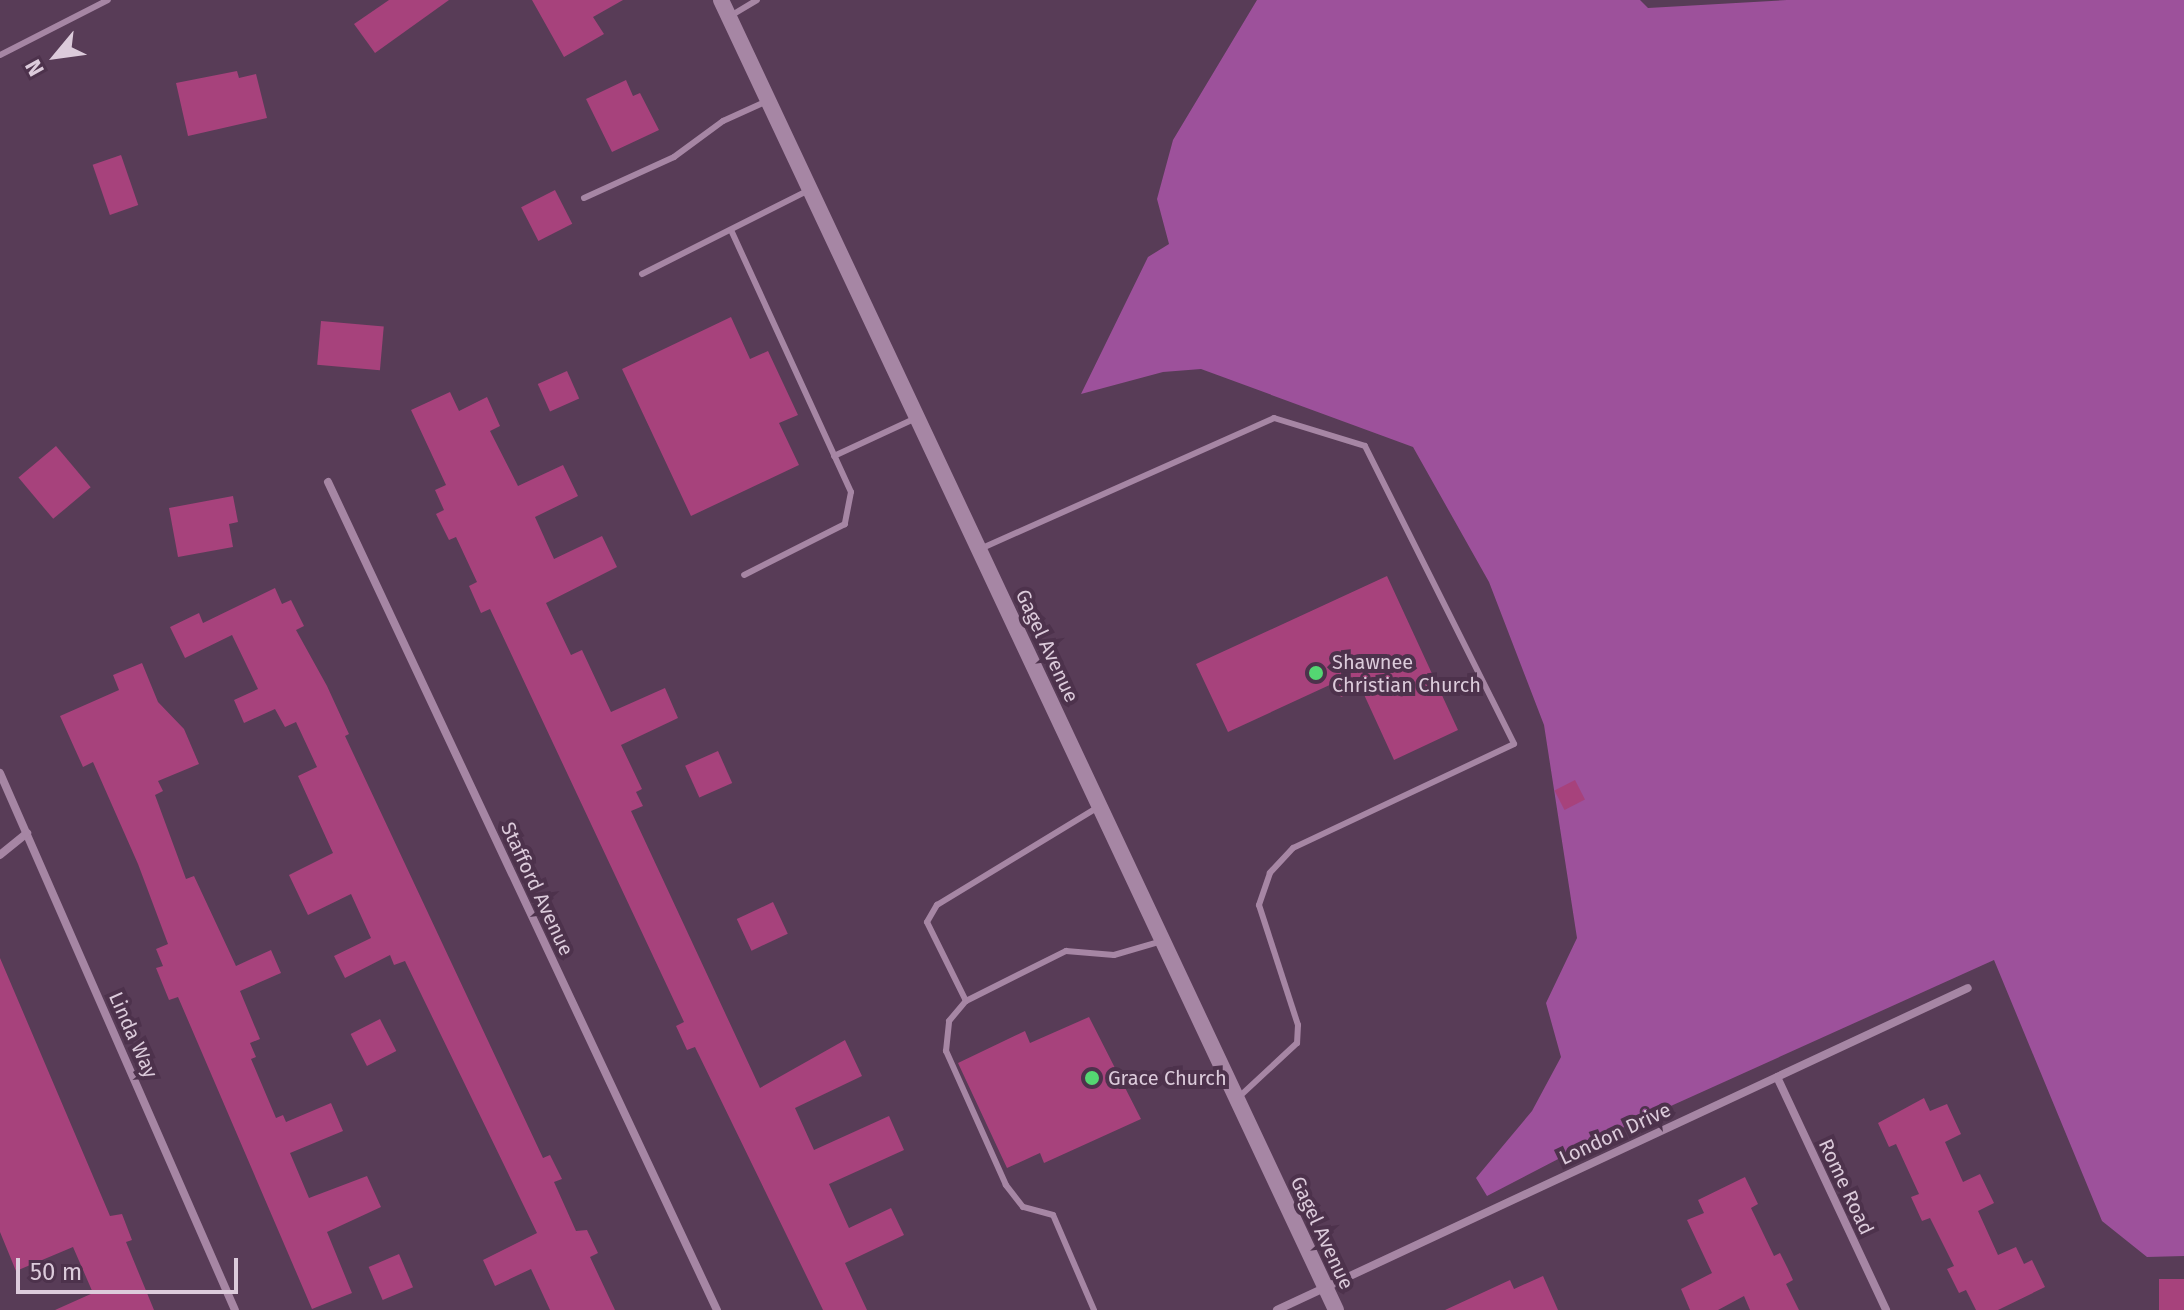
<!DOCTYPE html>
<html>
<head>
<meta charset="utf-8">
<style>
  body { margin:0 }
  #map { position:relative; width:2184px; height:1310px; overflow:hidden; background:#583c57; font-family:"Fira Sans",sans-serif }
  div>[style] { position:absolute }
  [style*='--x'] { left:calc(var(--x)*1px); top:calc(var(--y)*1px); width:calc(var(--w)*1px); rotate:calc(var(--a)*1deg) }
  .green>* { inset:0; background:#9d519b }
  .building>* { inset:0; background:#a7427c; transform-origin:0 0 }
  .lane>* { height:6px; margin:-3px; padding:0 3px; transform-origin:3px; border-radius:3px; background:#a686a4 }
  .street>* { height:8px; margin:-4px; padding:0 4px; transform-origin:4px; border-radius:4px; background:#a686a4 }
  .secondary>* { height:16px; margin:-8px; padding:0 8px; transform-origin:8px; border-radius:8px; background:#a686a4 }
  .dots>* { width:22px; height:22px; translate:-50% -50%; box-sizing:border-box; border:4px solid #4d324c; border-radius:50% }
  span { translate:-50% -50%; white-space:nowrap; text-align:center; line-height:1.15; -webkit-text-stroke:8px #4d324c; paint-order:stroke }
  .street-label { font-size:20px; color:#dccbdb }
  .poi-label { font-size:20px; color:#dccbdb }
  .left { translate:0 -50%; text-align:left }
  .north { position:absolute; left:16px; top:16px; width:80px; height:80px; -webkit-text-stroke:6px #4d324c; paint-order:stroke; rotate:241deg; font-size:22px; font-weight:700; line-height:32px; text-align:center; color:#dccbdb }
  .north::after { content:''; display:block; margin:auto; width:28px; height:36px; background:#dccbdb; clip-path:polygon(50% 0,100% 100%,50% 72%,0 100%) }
  .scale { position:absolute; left:16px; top:1258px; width:222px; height:36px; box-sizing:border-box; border:4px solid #dccbdb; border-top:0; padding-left:10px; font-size:24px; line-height:28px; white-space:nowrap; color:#dccbdb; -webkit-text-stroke:6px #4d324c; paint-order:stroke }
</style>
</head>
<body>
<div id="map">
  <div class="green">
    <i style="clip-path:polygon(1257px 0,1640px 0,1648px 8px,1787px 0,2184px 0,2184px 1256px,2147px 1257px,2102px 1221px,1994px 960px,1591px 1142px,1487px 1196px,1476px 1178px,1532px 1111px,1561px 1057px,1546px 1003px,1577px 938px,1544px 725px,1489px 582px,1413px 447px,1201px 369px,1163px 372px,1081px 394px,1148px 257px,1169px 244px,1157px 199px,1173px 140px)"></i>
  </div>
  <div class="building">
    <i style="clip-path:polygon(389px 0,449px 0,375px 53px,354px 24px)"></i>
    <i style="clip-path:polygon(532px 0,623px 0,593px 17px,604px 34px,564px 57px)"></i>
    <i style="clip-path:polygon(237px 71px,239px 78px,256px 74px,267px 118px,188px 136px,176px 83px)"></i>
    <i style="clip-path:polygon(626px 80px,633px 96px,640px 93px,659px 130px,612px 152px,586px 99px)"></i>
    <i style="left:121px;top:155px;width:53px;height:30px;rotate:71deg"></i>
    <i style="left:555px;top:190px;width:38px;height:38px;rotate:63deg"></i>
    <i style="clip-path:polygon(731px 317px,750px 359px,768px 351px,798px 415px,779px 423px,799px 465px,691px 516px,622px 369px)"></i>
    <i style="left:321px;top:321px;width:63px;height:44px;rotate:5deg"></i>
    <i style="left:567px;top:371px;width:30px;height:32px;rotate:66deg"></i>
    <i style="clip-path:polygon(450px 392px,459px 411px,487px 397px,500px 426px,490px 431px,518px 486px,563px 465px,578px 496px,535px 517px,554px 559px,602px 536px,617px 567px,546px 603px,571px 655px,582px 650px,611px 712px,665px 688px,678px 718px,621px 745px,642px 789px,636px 792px,643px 806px,631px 811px,760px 1088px,845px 1040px,862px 1076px,795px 1108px,814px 1150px,889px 1116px,904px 1150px,829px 1184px,849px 1228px,891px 1208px,904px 1235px,845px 1263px,867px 1310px,823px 1310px,695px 1047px,687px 1050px,676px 1026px,684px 1022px,490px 609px,481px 613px,469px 586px,477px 582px,456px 537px,449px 540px,436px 514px,444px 510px,435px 490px,446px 485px,411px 410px)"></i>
    <i style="left:56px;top:446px;width:54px;height:49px;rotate:50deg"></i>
    <i style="clip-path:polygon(233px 496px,238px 522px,229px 524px,233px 547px,178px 557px,169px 508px)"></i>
    <i style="clip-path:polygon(1387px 576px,1458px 730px,1394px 760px,1361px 688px,1341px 697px,1334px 683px,1228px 732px,1196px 664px)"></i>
    <i style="clip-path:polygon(275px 588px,282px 604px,291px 600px,304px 626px,296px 630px,327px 686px,349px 734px,345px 736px,543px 1158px,550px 1155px,562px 1179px,554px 1182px,576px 1231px,587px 1230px,598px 1253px,590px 1257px,615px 1310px,550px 1310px,531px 1269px,495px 1286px,483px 1260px,537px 1233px,405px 961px,394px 965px,390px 955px,345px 978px,334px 956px,371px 938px,351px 894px,308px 915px,289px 875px,333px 853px,298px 776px,317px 767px,296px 722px,285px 727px,275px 709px,244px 723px,234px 700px,258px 689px,232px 635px,185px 658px,170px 627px,199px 613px,203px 623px)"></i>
    <i style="clip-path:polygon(142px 663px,158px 702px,184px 729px,199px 764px,158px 781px,163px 791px,155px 795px,186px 879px,194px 876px,236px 966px,271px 950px,281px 973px,240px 991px,260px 1039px,250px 1043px,256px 1057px,251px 1059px,276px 1118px,283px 1115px,286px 1122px,331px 1103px,343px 1131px,290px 1153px,309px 1198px,367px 1176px,381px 1207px,327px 1232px,352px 1293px,312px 1309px,178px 997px,169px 1000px,156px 968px,163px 966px,156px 949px,168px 944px,138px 864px,93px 762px,83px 767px,60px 716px,119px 690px,113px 675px)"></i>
    <i style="left:718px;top:751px;width:35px;height:36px;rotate:66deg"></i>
    <i style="left:1575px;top:780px;width:22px;height:23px;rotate:63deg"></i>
    <i style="left:773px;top:902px;width:35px;height:40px;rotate:65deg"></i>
    <i style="clip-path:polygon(0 958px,110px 1216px,122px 1214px,132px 1240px,126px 1242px,154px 1310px,55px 1310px,93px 1293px,73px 1247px,16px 1271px,0 1232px)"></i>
    <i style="clip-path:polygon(1089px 1017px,1141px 1119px,1044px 1163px,1040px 1153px,1007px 1168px,958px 1063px,1025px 1031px,1030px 1043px)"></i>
    <i style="left:380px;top:1019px;width:36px;height:33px;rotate:63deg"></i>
    <i style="clip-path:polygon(1924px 1098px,1930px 1111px,1947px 1104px,1961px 1134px,1945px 1142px,1963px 1182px,1980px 1174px,1994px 1203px,1978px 1211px,1998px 1255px,2016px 1247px,2024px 1264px,2032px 1260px,2045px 1287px,1998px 1310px,1976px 1310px,1966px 1290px,1959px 1293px,1947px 1269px,1954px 1266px,1930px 1218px,1922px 1221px,1911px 1197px,1919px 1194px,1907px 1168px,1896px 1144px,1889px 1147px,1878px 1123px)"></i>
    <i style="clip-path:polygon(1745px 1177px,1758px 1204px,1751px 1208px,1774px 1256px,1780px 1253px,1788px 1269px,1793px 1280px,1786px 1284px,1799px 1310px,1750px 1310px,1744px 1296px,1718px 1310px,1690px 1310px,1681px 1289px,1712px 1273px,1687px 1220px,1704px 1213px,1698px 1200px)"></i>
    <i style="left:399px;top:1254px;width:36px;height:33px;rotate:67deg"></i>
    <i style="clip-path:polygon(1543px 1276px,1558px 1310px,1445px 1310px,1510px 1280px,1514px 1289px)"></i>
    <i style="left:2184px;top:1279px;width:31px;height:25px;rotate:90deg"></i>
  </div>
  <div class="lane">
    <i style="--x:732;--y:15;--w:29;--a:-31"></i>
    <i style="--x:0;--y:55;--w:121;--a:-27"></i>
    <i style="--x:584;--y:198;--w:99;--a:-24.5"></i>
    <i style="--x:674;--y:157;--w:61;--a:-36.3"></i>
    <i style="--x:723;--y:121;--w:46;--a:-24.3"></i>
    <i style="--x:731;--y:230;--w:288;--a:65.4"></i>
    <i style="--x:851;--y:492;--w:33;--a:101"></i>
    <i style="--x:845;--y:524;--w:113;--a:153.2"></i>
    <i style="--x:642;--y:274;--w:185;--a:-26.7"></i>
    <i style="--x:834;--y:456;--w:88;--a:-24.8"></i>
    <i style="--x:980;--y:549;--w:322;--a:-24"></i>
    <i style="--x:1274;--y:418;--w:95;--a:17.1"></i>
    <i style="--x:1365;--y:446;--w:333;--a:63.4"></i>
    <i style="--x:1514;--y:744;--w:244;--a:154.8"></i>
    <i style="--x:1293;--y:848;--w:34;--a:133"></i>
    <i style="--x:1270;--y:873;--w:34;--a:109"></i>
    <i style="--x:1259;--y:905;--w:126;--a:72"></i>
    <i style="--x:1298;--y:1025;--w:18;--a:93"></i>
    <i style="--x:1297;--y:1043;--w:78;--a:137.1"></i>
    <i style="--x:966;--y:1001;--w:88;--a:-116.3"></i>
    <i style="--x:927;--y:922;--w:20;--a:-60"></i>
    <i style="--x:937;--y:905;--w:188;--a:-31.3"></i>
    <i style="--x:1094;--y:1310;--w:103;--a:-113.3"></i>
    <i style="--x:1053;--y:1215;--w:31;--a:-165"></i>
    <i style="--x:1023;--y:1207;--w:28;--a:-128"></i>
    <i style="--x:1006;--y:1185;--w:147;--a:-114.1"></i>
    <i style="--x:946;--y:1051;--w:30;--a:-84"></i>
    <i style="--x:949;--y:1021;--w:26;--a:-50"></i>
    <i style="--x:966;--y:1001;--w:112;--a:-26.6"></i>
    <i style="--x:1066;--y:951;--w:48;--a:4.8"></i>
    <i style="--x:1114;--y:955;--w:47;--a:-16.1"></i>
  </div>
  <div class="street">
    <i style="--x:328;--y:482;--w:915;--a:64.84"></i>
    <i style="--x:0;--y:773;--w:586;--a:66.37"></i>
    <i style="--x:0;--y:855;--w:35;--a:-39"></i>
    <i style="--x:1777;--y:1077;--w:257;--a:64.9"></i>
    <i style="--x:1277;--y:1310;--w:762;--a:-24.99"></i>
  </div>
  <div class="secondary">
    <i style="--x:721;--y:0;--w:1447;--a:64.85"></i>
  </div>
  <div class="dots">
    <i style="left:1316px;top:673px;background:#54d672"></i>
    <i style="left:1092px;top:1078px;background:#54d672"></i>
  </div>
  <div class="street-label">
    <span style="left:1047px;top:646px;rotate:65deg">Gagel Avenue</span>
    <span style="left:537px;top:889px;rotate:65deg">Stafford Avenue</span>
    <span style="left:133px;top:1035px;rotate:66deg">Linda Way</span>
    <span style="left:1615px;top:1134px;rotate:-25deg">London Drive</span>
    <span style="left:1846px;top:1187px;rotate:65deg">Rome Road</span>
    <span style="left:1322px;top:1233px;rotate:65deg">Gagel Avenue</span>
  </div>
  <div class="poi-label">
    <span class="left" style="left:1332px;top:674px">Shawnee<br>Christian Church</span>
    <span class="left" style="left:1108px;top:1078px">Grace Church</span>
  </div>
  <div class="north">N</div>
  <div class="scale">50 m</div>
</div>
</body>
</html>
